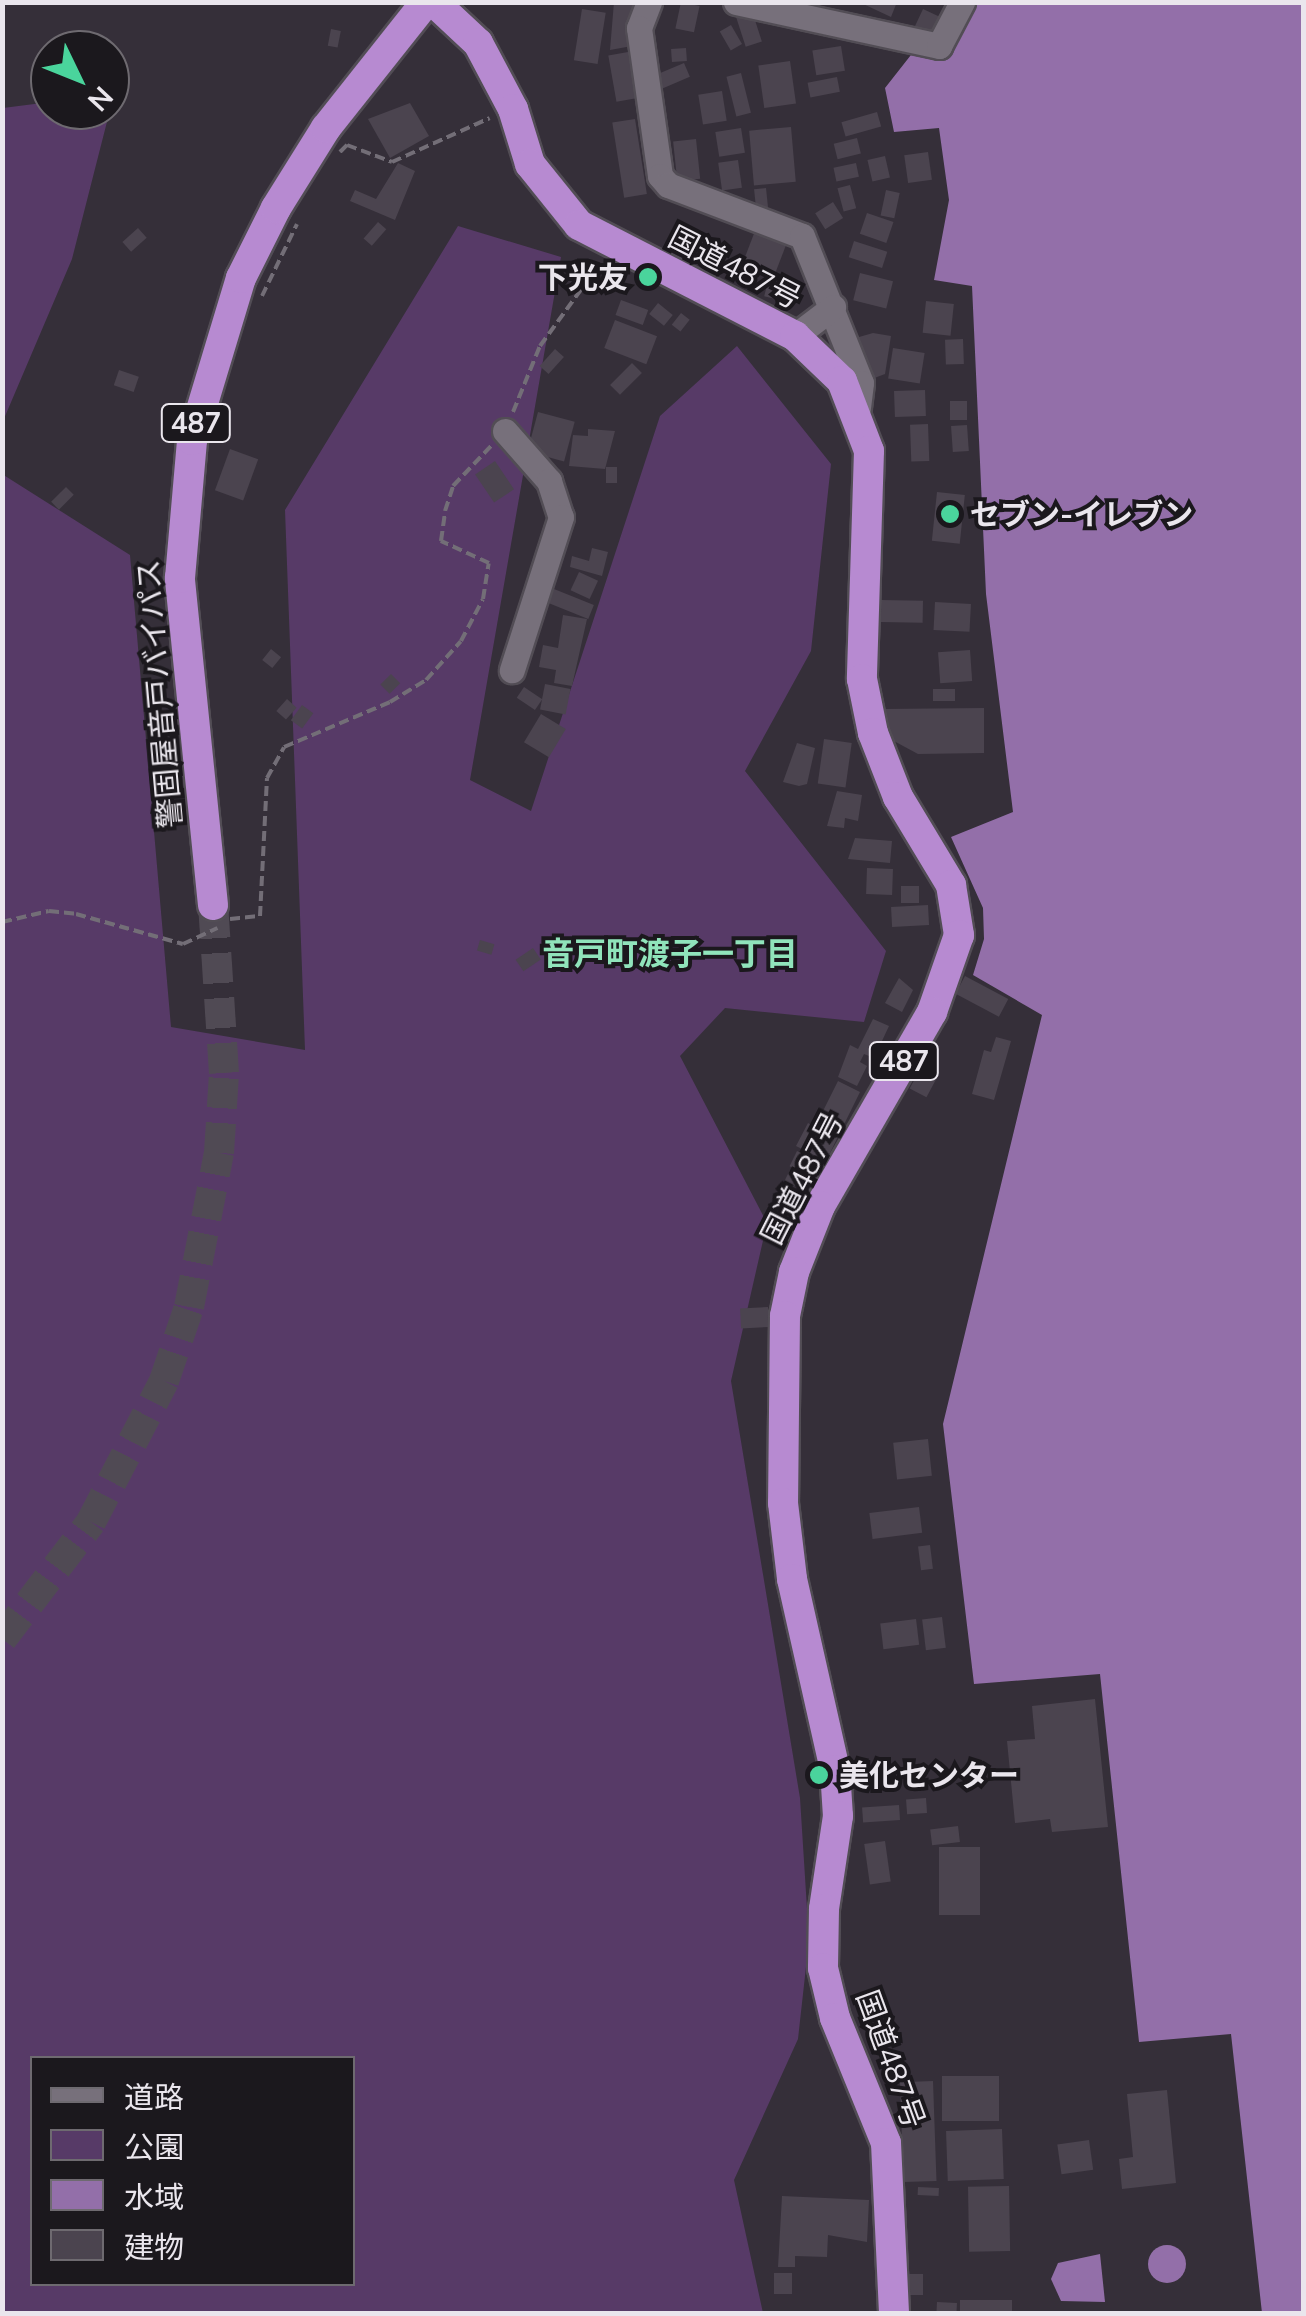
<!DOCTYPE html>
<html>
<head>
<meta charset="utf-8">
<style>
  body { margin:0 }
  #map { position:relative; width:1306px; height:2316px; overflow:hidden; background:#352f39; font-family:Mulish,"Noto Sans JP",sans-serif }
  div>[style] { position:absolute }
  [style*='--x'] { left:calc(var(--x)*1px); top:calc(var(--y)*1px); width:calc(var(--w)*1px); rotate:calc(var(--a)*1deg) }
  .green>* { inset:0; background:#573a67 }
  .water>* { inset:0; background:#936fa9 }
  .round { border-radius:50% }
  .building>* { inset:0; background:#4b444f; transform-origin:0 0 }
  .highway-tunnel>* { height:30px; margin-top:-15px; transform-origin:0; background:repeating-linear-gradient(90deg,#504a54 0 30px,transparent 0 45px) }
  .path>* { height:4px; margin-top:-2px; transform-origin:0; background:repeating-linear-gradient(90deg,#736e77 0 10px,transparent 0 15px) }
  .roads { filter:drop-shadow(2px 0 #524d55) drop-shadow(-2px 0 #524d55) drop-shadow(0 2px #524d55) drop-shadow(0 -2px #524d55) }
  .minor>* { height:25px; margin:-12.5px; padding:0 12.5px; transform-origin:12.5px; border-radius:12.5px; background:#77707b }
  .highway>* { height:30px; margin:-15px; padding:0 15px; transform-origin:15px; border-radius:15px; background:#b78ad1 }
  .dots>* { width:28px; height:28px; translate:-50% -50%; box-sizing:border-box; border:5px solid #1b181d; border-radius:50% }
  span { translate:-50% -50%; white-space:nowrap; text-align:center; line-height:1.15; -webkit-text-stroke:8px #1b181d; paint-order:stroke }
  .shield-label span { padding:2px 8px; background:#1b181d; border:2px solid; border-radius:8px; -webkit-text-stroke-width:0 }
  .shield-label { font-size:28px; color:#eae6ed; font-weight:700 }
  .street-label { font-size:30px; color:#eae6ed }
  .poi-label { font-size:30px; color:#eae6ed; font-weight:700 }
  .right { translate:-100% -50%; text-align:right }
  .left { translate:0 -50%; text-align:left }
  .neighbourhood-label { font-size:32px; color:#90e4bb; font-weight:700 }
  .frame { position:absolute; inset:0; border:5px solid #eae6ed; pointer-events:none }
  .legend { position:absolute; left:30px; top:2056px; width:325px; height:230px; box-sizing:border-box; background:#1b181d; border:2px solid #6e6a70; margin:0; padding:12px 18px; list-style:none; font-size:30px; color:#eae6ed }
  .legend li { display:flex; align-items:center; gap:20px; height:50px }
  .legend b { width:50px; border:2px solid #6e6a70 }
  .north { position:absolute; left:30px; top:30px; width:100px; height:100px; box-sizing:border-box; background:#1b181d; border:2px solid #6e6a70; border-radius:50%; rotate:133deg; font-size:28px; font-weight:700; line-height:40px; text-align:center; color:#eae6ed }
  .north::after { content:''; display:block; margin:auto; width:35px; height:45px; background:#4ad49c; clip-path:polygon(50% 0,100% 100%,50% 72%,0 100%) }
</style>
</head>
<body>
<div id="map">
  <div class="green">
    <i style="clip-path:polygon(50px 102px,50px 110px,110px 110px,72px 259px,3px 421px,3px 108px)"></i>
    <i style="clip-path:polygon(evenodd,458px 226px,561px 257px,470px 780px,531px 811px,660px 416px,737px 346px,831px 464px,811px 651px,745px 771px,886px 951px,864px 1022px,725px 1008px,680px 1056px,767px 1223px,731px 1381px,800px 1798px,809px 1940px,798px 2039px,734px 2180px,763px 2313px,3px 2313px,2px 474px,130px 555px,171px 1027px,305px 1050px,285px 510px,458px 226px,32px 2058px,352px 2058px,352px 2284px,32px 2284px,32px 2058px)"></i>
  </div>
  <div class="water">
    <i style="clip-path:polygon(971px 3px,1303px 3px,1303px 2313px,1262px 2313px,1231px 2034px,1139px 2042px,1100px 1674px,974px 1684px,943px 1424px,1042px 1015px,973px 975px,984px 939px,983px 908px,951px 837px,1013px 812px,986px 594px,972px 286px,934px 280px,949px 200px,939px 128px,894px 132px,885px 88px,918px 46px)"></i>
    <i class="round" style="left:1148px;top:2245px;width:38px;height:38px"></i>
    <i style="clip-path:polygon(1100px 2254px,1105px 2302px,1061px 2301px,1051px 2279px,1058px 2263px)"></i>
  </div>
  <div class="building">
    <i style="clip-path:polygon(614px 2px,636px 2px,632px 46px,610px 50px)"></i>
    <i style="left:681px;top:2px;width:19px;height:27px;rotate:12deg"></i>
    <i style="clip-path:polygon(859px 2px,897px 2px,891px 17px)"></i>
    <i style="left:582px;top:9px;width:24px;height:52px;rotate:9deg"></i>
    <i style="left:923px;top:9px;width:26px;height:24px;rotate:25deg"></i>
    <i style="left:752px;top:11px;width:32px;height:17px;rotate:72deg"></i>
    <i style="left:731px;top:25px;width:22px;height:13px;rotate:60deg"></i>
    <i style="left:331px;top:29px;width:10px;height:17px;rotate:11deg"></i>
    <i style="left:841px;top:46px;width:25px;height:29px;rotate:81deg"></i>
    <i style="left:686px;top:48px;width:13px;height:15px;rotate:86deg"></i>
    <i style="left:628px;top:52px;width:47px;height:20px;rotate:80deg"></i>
    <i style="left:790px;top:61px;width:43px;height:32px;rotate:82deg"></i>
    <i style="left:684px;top:63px;width:15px;height:38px;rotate:67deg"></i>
    <i style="left:741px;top:73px;width:41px;height:15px;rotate:76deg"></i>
    <i style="left:837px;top:77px;width:15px;height:30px;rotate:79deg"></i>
    <i style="left:722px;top:91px;width:30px;height:24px;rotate:81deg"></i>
    <i style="clip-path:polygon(410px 103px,429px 136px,390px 158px,368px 119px)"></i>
    <i style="left:877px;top:112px;width:15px;height:37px;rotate:74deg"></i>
    <i style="left:635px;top:119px;width:76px;height:23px;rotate:81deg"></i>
    <i style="left:791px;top:127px;width:55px;height:42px;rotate:85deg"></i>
    <i style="left:741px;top:128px;width:25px;height:26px;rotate:81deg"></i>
    <i style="left:857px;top:138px;width:16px;height:24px;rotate:76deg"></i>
    <i style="left:696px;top:139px;width:40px;height:23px;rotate:84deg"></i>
    <i style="left:928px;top:152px;width:28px;height:24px;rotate:82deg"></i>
    <i style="left:885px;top:156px;width:22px;height:18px;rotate:77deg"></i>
    <i style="left:738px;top:160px;width:28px;height:20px;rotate:82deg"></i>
    <i style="clip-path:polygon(398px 163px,415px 171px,395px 220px,350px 201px,355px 190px,376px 199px)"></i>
    <i style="left:856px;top:163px;width:14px;height:23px;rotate:78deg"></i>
    <i style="left:850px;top:185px;width:24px;height:13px;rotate:75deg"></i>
    <i style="left:766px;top:188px;width:19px;height:12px;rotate:84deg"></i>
    <i style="left:886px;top:190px;width:14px;height:26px;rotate:12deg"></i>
    <i style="left:833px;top:202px;width:19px;height:21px;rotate:58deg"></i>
    <i style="left:867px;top:213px;width:28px;height:22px;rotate:19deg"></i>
    <i style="left:378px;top:222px;width:11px;height:22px;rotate:41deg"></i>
    <i style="left:138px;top:228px;width:13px;height:21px;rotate:48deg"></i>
    <i style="left:755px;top:231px;width:34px;height:32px;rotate:21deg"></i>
    <i style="left:854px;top:241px;width:35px;height:17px;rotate:18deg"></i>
    <i style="left:745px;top:271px;width:14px;height:14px;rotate:25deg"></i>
    <i style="left:770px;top:273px;width:21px;height:24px;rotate:14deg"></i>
    <i style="left:860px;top:273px;width:34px;height:28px;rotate:14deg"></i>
    <i style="left:621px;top:300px;width:29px;height:16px;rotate:20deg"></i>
    <i style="left:926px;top:301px;width:28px;height:32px;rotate:6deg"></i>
    <i style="left:658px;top:303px;width:19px;height:14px;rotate:39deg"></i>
    <i style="left:681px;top:313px;width:11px;height:15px;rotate:38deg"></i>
    <i style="left:615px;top:320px;width:45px;height:30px;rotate:21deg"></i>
    <i style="clip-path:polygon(873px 333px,891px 336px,885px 374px,869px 380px,852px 339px)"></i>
    <i style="left:963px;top:339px;width:25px;height:18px;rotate:88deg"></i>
    <i style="left:893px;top:348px;width:32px;height:31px;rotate:9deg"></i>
    <i style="left:555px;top:349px;width:12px;height:23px;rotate:42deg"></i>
    <i style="left:632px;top:363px;width:14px;height:31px;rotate:45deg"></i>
    <i style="left:119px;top:370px;width:21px;height:16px;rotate:19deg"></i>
    <i style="left:925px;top:390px;width:26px;height:31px;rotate:88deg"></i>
    <i style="left:950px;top:401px;width:17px;height:19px"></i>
    <i style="left:538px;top:412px;width:38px;height:41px;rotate:15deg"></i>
    <i style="left:928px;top:424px;width:37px;height:18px;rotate:88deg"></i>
    <i style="left:967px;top:425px;width:26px;height:16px;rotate:86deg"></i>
    <i style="clip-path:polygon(588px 429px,615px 431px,605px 469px,569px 466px,573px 435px,588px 436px)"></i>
    <i style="left:230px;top:449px;width:30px;height:44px;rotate:20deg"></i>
    <i style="left:495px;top:461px;width:34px;height:24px;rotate:56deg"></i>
    <i style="left:617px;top:467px;width:16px;height:11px;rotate:90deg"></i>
    <i style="left:66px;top:487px;width:11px;height:21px;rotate:45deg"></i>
    <i style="left:937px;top:492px;width:28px;height:49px;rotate:6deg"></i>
    <i style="clip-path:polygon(592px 548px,608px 552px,602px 576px,570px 567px,572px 556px,589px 561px)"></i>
    <i style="left:579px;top:572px;width:21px;height:20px;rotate:25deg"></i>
    <i style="left:554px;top:589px;width:43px;height:15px;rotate:22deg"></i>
    <i style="left:881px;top:600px;width:42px;height:22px;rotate:1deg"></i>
    <i style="left:935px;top:602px;width:36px;height:28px;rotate:3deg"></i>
    <i style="clip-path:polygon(563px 615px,587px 619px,572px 686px,554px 683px,556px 670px,539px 667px,543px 645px,558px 648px)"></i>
    <i style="left:271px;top:649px;width:13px;height:14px;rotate:39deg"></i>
    <i style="left:970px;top:650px;width:31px;height:32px;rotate:86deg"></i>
    <i style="left:391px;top:674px;width:13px;height:15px;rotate:45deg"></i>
    <i style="left:545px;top:684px;width:26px;height:26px;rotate:11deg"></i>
    <i style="left:524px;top:687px;width:22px;height:13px;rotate:34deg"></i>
    <i style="left:955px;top:689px;width:12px;height:22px;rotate:90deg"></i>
    <i style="left:287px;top:699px;width:13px;height:16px;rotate:42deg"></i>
    <i style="left:302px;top:705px;width:14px;height:19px;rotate:36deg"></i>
    <i style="clip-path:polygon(984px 708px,984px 753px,918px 754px,892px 740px,884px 709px)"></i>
    <i style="left:541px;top:714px;width:29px;height:33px;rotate:31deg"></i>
    <i style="left:824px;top:739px;width:28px;height:45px;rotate:8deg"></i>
    <i style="clip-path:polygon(797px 743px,815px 748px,807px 784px,799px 786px,783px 782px)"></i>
    <i style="clip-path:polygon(837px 791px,862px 795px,858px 821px,845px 818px,844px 828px,827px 826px)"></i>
    <i style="clip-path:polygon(855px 838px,892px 841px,890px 863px,848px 859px)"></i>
    <i style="left:867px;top:868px;width:26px;height:26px;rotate:2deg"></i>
    <i style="left:919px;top:886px;width:17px;height:18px;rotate:90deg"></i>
    <i style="left:928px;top:905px;width:20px;height:37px;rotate:87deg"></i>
    <i style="left:480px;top:940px;width:15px;height:11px;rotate:16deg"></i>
    <i style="left:533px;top:948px;width:14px;height:21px;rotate:56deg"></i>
    <i style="left:965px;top:976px;width:49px;height:20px;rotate:28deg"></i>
    <i style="clip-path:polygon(899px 978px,913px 990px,902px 1012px,885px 1003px)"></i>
    <i style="clip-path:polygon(873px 1019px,889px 1026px,874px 1058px,864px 1054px,860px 1062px,867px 1066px,857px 1086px,838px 1077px,850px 1045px,858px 1049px)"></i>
    <i style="clip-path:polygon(996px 1037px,1011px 1041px,994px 1100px,972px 1094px,984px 1050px,991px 1052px)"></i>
    <i style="left:920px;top:1069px;width:19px;height:22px;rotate:28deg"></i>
    <i style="clip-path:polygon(838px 1081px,860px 1092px,826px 1161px,796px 1146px,808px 1123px,815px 1127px)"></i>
    <i style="left:797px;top:1151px;width:32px;height:17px;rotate:26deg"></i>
    <i style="left:790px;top:1170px;width:18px;height:12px;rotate:27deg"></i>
    <i style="left:768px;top:1307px;width:20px;height:28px;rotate:87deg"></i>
    <i style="left:928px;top:1439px;width:37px;height:35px;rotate:84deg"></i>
    <i style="left:919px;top:1507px;width:26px;height:50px;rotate:83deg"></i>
    <i style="left:930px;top:1545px;width:24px;height:12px;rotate:83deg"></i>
    <i style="left:942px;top:1617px;width:31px;height:20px;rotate:83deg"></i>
    <i style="left:916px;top:1619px;width:26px;height:36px;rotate:83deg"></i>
    <i style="clip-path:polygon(1095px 1699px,1108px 1827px,1052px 1832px,1050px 1819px,1015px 1823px,1007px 1741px,1035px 1739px,1032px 1706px)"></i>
    <i style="left:926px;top:1798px;width:15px;height:20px;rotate:86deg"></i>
    <i style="left:899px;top:1805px;width:15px;height:37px;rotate:86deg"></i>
    <i style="left:958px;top:1826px;width:16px;height:28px;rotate:83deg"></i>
    <i style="left:885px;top:1841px;width:41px;height:21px;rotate:82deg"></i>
    <i style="left:939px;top:1847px;width:41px;height:68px"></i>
    <i style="left:942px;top:2076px;width:57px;height:45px"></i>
    <i style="left:933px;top:2081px;width:100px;height:33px;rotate:88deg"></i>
    <i style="clip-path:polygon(1167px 2090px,1176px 2183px,1122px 2189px,1119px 2159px,1133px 2157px,1127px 2094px)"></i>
    <i style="left:1002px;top:2129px;width:50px;height:56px;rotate:88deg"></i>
    <i style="left:1089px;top:2140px;width:30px;height:32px;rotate:82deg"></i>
    <i style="left:1009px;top:2186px;width:65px;height:41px;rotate:89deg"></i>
    <i style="left:918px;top:2187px;width:21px;height:8px;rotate:3deg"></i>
    <i style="clip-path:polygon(782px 2196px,869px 2200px,867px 2242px,828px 2235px,827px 2257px,795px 2256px,795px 2267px,778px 2267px)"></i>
    <i style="left:774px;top:2273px;width:18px;height:21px"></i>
    <i style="left:902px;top:2274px;width:21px;height:21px"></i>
    <i style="left:960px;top:2300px;width:52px;height:14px"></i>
    <i style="left:937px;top:2302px;width:20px;height:12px;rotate:3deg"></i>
  </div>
  <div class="highway-tunnel">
    <i style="--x:2;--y:1639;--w:147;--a:-52.7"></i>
    <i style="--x:91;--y:1522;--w:159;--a:-62.6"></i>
    <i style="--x:164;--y:1381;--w:78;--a:-71.3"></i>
    <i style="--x:189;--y:1307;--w:157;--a:-79"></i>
    <i style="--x:219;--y:1153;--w:80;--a:-86.4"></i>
    <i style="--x:224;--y:1073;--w:168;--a:-93.7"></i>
  </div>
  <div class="path">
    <i style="--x:340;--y:152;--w:10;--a:-45"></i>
    <i style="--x:347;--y:145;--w:48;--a:20.7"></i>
    <i style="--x:392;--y:162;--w:107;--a:-24.2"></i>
    <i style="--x:262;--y:296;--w:80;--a:-64.1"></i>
    <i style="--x:513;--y:412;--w:71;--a:-67.8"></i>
    <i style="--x:540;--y:346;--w:104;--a:-54"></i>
    <i style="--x:230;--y:919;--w:30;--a:-6"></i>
    <i style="--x:260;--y:916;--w:138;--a:-87.1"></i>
    <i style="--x:267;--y:778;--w:35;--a:-61"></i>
    <i style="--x:284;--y:747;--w:115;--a:-23"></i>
    <i style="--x:390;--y:702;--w:42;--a:-31.4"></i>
    <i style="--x:426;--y:680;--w:52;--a:-48.1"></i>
    <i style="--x:461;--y:641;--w:47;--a:-62.4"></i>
    <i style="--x:483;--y:599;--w:36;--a:-81"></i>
    <i style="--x:489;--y:563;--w:53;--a:-155.4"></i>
    <i style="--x:441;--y:541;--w:30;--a:-82"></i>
    <i style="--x:445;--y:511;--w:26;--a:-72"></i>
    <i style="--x:453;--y:486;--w:57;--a:-46.4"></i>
    <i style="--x:2;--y:922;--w:48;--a:-13.2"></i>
    <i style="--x:49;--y:911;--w:27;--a:6"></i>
    <i style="--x:76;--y:914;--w:111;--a:15.7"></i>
    <i style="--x:183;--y:944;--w:38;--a:-25"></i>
  </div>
  <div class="roads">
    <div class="minor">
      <i style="--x:649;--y:2;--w:28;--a:111"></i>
      <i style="--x:639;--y:28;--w:149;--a:81.9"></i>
      <i style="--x:660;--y:176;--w:12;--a:48"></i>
      <i style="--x:668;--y:185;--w:143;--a:20.8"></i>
      <i style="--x:802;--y:236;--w:158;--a:68.1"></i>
      <i style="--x:861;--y:383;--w:26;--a:97"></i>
      <i style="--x:736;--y:2;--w:208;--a:12.2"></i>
      <i style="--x:939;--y:46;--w:50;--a:-62.4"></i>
      <i style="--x:795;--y:336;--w:48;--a:-37.3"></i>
      <i style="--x:505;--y:431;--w:67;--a:48.7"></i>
      <i style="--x:549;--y:481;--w:38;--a:72"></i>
      <i style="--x:561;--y:517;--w:161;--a:107.8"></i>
    </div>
    <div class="highway">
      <i style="--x:434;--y:2;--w:60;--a:43"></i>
      <i style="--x:478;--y:43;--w:75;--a:62.1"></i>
      <i style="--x:513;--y:109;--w:58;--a:72.8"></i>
      <i style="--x:530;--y:164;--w:78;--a:51.2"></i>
      <i style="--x:579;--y:225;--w:243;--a:27.2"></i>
      <i style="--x:795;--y:336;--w:65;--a:43.8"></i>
      <i style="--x:842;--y:381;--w:75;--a:68.9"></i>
      <i style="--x:869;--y:451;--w:228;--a:91.8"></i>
      <i style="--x:862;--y:679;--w:55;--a:78.5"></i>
      <i style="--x:873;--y:733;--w:69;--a:68.7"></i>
      <i style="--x:898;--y:797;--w:103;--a:58.9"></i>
      <i style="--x:951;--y:885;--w:51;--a:80.9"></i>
      <i style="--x:959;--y:935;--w:82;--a:109.3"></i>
      <i style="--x:932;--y:1012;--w:224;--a:120"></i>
      <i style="--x:820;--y:1206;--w:71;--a:111.5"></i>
      <i style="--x:794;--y:1272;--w:45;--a:101.6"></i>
      <i style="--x:785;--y:1316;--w:187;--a:90.6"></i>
      <i style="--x:783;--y:1503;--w:77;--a:83.2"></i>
      <i style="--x:792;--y:1579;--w:196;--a:77.3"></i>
      <i style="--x:835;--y:1770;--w:46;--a:86.3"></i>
      <i style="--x:838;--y:1816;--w:94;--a:98.6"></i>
      <i style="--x:824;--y:1909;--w:59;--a:91"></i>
      <i style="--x:823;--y:1968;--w:51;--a:76.5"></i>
      <i style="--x:835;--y:2018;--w:135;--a:67.8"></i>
      <i style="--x:886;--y:2143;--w:171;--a:87.3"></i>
      <i style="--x:213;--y:905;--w:329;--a:-95.8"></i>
      <i style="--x:180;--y:578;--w:139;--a:-85"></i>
      <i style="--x:192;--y:440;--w:169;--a:-73.2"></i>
      <i style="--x:241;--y:278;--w:78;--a:-63.4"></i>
      <i style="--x:276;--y:208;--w:94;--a:-58"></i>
      <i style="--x:326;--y:128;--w:161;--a:-51.6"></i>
    </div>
  </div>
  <div class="dots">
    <i style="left:648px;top:277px;background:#4ad49c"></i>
    <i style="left:950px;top:514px;background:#4ad49c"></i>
    <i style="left:819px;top:1775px;background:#4ad49c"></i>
  </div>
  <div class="shield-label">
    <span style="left:196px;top:423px">487</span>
    <span style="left:904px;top:1061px">487</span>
  </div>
  <div class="street-label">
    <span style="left:735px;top:267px;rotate:27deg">国道487号</span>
    <span style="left:159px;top:694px;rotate:-95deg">警固屋音戸バイパス</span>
    <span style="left:802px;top:1178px;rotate:-63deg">国道487号</span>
    <span style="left:891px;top:2059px;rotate:70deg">国道487号</span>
  </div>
  <div class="poi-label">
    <span class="right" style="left:628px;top:277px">下光友</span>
    <span class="left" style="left:970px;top:514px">セブン-イレブン</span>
    <span class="left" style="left:839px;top:1775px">美化センター</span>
  </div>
  <div class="neighbourhood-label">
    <span style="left:670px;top:953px">音戸町渡子一丁目</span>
  </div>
  <div class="frame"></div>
  <ul class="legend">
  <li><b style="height:12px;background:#77707b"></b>道路</li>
  <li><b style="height:28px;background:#573a67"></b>公園</li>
  <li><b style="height:28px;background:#936fa9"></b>水域</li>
  <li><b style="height:28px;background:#4b444f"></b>建物</li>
  </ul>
  <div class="north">N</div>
</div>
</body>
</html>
